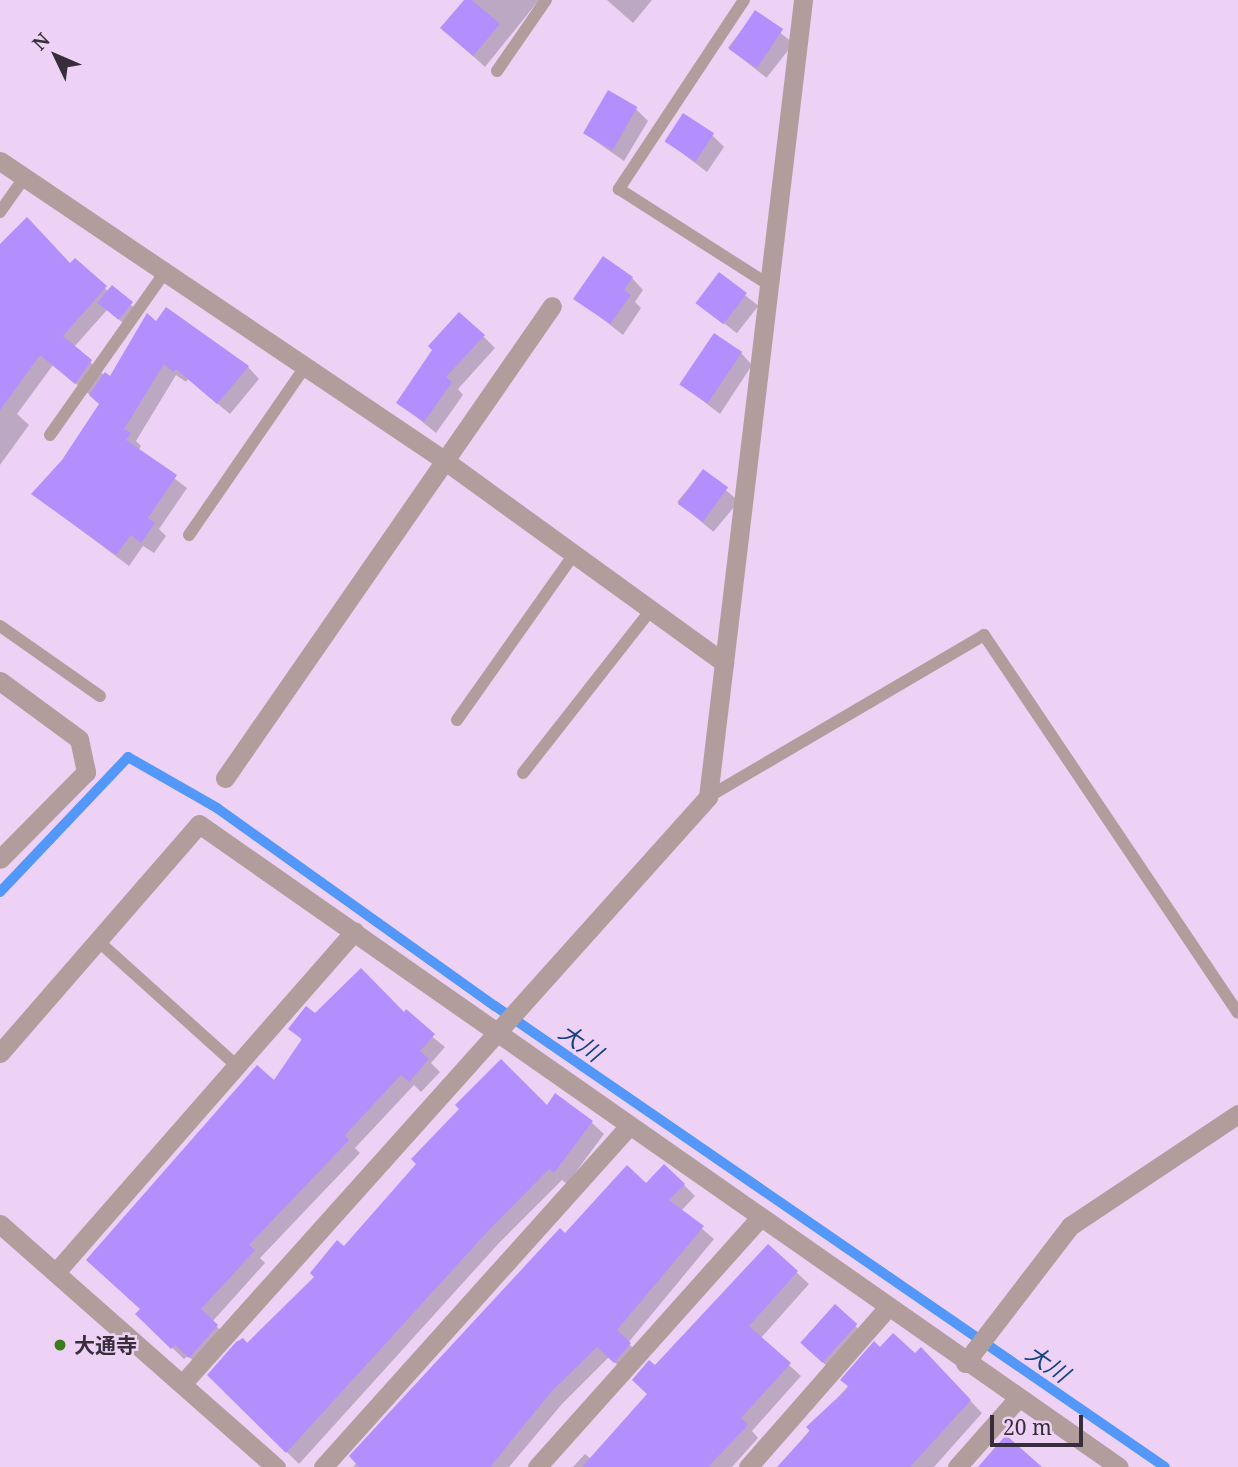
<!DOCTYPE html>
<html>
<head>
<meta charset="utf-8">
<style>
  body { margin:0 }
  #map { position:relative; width:1238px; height:1467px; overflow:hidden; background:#edd2f5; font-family:"Noto Serif","Noto Sans JP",serif }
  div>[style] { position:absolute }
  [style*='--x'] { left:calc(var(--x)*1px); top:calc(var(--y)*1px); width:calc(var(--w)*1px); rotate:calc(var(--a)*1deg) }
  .shadow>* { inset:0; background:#0003; transform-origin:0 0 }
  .stream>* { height:10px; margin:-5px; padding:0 5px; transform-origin:5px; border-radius:5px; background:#5397f8 }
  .building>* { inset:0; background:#b38efd; transform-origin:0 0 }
  .service>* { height:12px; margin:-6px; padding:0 6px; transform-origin:6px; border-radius:6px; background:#b29d9d }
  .minor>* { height:19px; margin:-9.5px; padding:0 9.5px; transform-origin:9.5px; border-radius:9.5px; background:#b29d9d }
  .dots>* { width:19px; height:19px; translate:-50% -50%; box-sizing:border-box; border:4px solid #edd2f5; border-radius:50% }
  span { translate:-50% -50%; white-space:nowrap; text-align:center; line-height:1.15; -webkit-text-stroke:5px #edd2f5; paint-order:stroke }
  .poi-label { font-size:21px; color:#372d3b; font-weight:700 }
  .left { translate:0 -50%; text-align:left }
  .water-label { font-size:23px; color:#15417e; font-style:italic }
  .north { position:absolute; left:21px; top:21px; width:70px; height:70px; -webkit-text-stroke:5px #edd2f5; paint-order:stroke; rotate:314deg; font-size:19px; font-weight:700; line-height:28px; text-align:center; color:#372d3b }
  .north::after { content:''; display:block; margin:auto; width:24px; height:32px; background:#372d3b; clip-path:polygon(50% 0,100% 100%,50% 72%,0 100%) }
  .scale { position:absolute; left:990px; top:1415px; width:93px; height:32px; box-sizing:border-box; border:4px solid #372d3b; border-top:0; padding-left:9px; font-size:21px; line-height:24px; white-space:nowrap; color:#372d3b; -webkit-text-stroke:5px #edd2f5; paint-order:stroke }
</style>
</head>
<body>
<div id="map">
  <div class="shadow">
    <i style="clip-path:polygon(465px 0,539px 0,485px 67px,442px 28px)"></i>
    <i style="clip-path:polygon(607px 0,652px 0,633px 23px)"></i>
    <i style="left:755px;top:13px;width:49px;height:44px;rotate:38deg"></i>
    <i style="clip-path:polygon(636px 109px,648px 121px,624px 161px,584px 133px)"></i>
    <i style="clip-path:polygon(712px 135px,724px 147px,707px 172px,666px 141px)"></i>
    <i style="clip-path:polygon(0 246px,71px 265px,75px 260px,109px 292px,137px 309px,126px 325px,107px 310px,74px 347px,105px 376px,110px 378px,156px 323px,248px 367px,259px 379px,230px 414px,188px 379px,186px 382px,176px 375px,136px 441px,141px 446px,138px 451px,187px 488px,159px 529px,166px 536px,154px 553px,143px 546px,129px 566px,33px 494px,63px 461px,101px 404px,53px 365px,17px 414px,29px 425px,0 465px)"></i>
    <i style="left:719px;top:275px;width:50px;height:35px;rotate:38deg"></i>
    <i style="clip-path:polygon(632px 278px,643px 290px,635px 302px,641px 308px,623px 335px,576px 298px)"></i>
    <i style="clip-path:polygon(483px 336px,495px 348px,458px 389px,463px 395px,436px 433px,398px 402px)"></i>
    <i style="clip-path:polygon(741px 353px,752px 365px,720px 414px,681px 384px)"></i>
    <i style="left:703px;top:471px;width:47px;height:40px;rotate:40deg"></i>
    <i style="clip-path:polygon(404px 1014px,445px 1047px,431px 1063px,440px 1072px,421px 1092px,414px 1085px,355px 1148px,360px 1153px,260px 1258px,265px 1263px,212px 1322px,229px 1338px,202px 1369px,188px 1356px,184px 1359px,149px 1326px,275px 1082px,303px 1041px,291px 1029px,315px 1015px)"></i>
    <i style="clip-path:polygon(547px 1107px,592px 1123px,604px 1134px,567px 1184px,562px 1180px,499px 1243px,299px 1464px,209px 1375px,247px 1345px,344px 1248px)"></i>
    <i style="clip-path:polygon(647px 1185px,684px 1185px,695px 1196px,681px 1211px,714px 1239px,628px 1343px,641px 1356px,626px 1373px,609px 1357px,562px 1404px,509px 1467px,353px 1467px,565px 1235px)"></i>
    <i style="clip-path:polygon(768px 1246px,809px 1284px,760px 1339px,801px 1376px,752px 1431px,758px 1438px,732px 1467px,573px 1467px,585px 1454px,591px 1459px,649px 1394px,655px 1367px)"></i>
    <i style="clip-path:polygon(835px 1307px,867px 1337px,835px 1374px,814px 1354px)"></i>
    <i style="clip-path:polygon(880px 1349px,915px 1356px,921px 1350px,982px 1413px,934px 1467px,778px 1467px)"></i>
  </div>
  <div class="stream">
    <i style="--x:0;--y:892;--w:186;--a:-46.5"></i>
    <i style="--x:128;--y:757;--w:103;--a:29.8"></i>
    <i style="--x:217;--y:808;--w:341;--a:35.5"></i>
    <i style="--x:495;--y:1006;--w:813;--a:34.53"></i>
  </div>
  <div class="building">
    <i style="clip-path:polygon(464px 0,472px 0,500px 24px,473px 56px,440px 28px)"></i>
    <i style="left:755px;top:10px;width:34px;height:47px;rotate:34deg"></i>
    <i style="left:608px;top:90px;width:34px;height:50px;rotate:30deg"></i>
    <i style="left:683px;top:113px;width:37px;height:34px;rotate:33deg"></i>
    <i style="clip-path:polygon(27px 217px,70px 263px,75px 258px,107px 286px,63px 336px,92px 360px,75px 384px,40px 355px,0 410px,0 244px)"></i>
    <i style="clip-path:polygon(603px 256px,633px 277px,624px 290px,631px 295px,610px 324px,573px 299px)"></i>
    <i style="left:719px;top:272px;width:35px;height:39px;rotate:37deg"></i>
    <i style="left:112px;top:285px;width:27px;height:23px;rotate:39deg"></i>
    <i style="clip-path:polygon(166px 307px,249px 366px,217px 404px,176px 369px,173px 372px,164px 364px,124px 429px,131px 433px,126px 440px,177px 475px,148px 518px,155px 523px,141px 543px,131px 535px,116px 555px,31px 494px,62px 460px,99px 404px,89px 395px,105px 372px,110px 376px,147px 313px,156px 321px)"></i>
    <i style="clip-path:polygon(459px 312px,485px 335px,446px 377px,452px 382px,424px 422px,396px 403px,432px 350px,428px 346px)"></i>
    <i style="left:714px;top:333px;width:34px;height:62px;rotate:34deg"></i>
    <i style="left:703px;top:469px;width:31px;height:43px;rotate:36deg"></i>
    <i style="clip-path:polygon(361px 968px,404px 1012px,406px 1009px,435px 1034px,420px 1051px,429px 1059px,409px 1082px,401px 1075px,345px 1135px,349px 1140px,249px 1245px,255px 1250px,201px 1309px,218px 1325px,189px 1358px,175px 1345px,171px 1349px,135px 1314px,140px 1309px,86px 1260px,257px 1065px,274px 1080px,302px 1039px,288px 1029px,306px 1006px,315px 1013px)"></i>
    <i style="clip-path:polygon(501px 1059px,547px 1105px,555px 1093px,593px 1121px,554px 1173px,549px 1169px,487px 1232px,286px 1453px,207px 1375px,236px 1342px,243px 1338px,247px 1343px,314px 1277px,310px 1273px,337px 1240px,344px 1246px,416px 1164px,411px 1159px,459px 1109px,455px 1105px)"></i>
    <i style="clip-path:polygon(664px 1164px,685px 1184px,669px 1200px,704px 1226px,617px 1330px,631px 1343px,614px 1363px,597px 1347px,551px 1392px,490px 1467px,359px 1467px,349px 1456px,560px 1228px,565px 1233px,627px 1165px,646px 1183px)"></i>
    <i style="clip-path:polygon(768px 1244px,798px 1271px,749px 1326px,791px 1363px,741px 1418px,748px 1425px,708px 1467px,582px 1467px,647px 1394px,632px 1380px,649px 1360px,655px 1365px)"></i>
    <i style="left:835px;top:1304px;width:30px;height:52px;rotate:42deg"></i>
    <i style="clip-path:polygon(893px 1333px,915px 1353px,921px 1347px,971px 1400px,910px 1467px,777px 1467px,810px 1431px,806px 1427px,849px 1387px,840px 1380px,874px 1341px,880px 1347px)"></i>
    <i style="clip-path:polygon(1006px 1435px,1042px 1467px,978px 1467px)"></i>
  </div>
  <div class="service">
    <i style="--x:744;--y:0;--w:227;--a:123.5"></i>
    <i style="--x:619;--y:189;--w:174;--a:32.6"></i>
    <i style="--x:497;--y:71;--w:86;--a:-55.4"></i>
    <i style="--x:0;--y:212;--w:42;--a:-54.8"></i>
    <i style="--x:50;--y:435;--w:199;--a:-54.8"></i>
    <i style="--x:189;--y:535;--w:204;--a:-55.4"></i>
    <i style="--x:0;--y:626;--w:122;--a:35"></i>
    <i style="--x:457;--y:720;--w:203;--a:-54.8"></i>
    <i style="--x:523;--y:773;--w:207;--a:-51.9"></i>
    <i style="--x:708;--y:797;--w:320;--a:-30.4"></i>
    <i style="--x:984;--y:635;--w:455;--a:56.1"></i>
    <i style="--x:97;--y:940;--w:188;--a:42"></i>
  </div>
  <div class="minor">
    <i style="--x:0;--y:161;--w:535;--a:33.96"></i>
    <i style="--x:444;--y:460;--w:346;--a:35.9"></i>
    <i style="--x:0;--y:681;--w:98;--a:36.3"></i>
    <i style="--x:79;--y:739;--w:34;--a:78"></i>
    <i style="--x:86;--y:772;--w:122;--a:134.7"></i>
    <i style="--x:225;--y:778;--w:574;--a:-55.29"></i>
    <i style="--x:0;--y:1053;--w:303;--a:-49"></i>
    <i style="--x:199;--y:824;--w:1122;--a:34.95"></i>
    <i style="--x:0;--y:1224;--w:368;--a:41.4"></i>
    <i style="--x:56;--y:1272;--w:453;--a:-48.8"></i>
    <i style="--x:965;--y:1363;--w:173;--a:-52.5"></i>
    <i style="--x:1070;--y:1226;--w:202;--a:-33.7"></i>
    <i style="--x:183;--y:1383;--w:787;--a:-48.14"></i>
    <i style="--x:708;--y:797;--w:803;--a:-83.2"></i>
    <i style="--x:323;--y:1467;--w:457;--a:-48.1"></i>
    <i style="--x:537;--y:1467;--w:333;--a:-48.2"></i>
    <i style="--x:748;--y:1467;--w:211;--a:-48.8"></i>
    <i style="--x:957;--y:1467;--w:92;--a:-48.5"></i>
  </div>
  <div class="dots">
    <i style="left:60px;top:1345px;background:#3b7c1b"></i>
  </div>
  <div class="poi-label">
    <span class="left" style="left:74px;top:1345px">大通寺</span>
  </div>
  <div class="water-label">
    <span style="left:581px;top:1042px;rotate:35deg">大川</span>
    <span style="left:1048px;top:1363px;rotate:35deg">大川</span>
  </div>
  <div class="north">N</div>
  <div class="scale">20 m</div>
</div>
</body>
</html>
